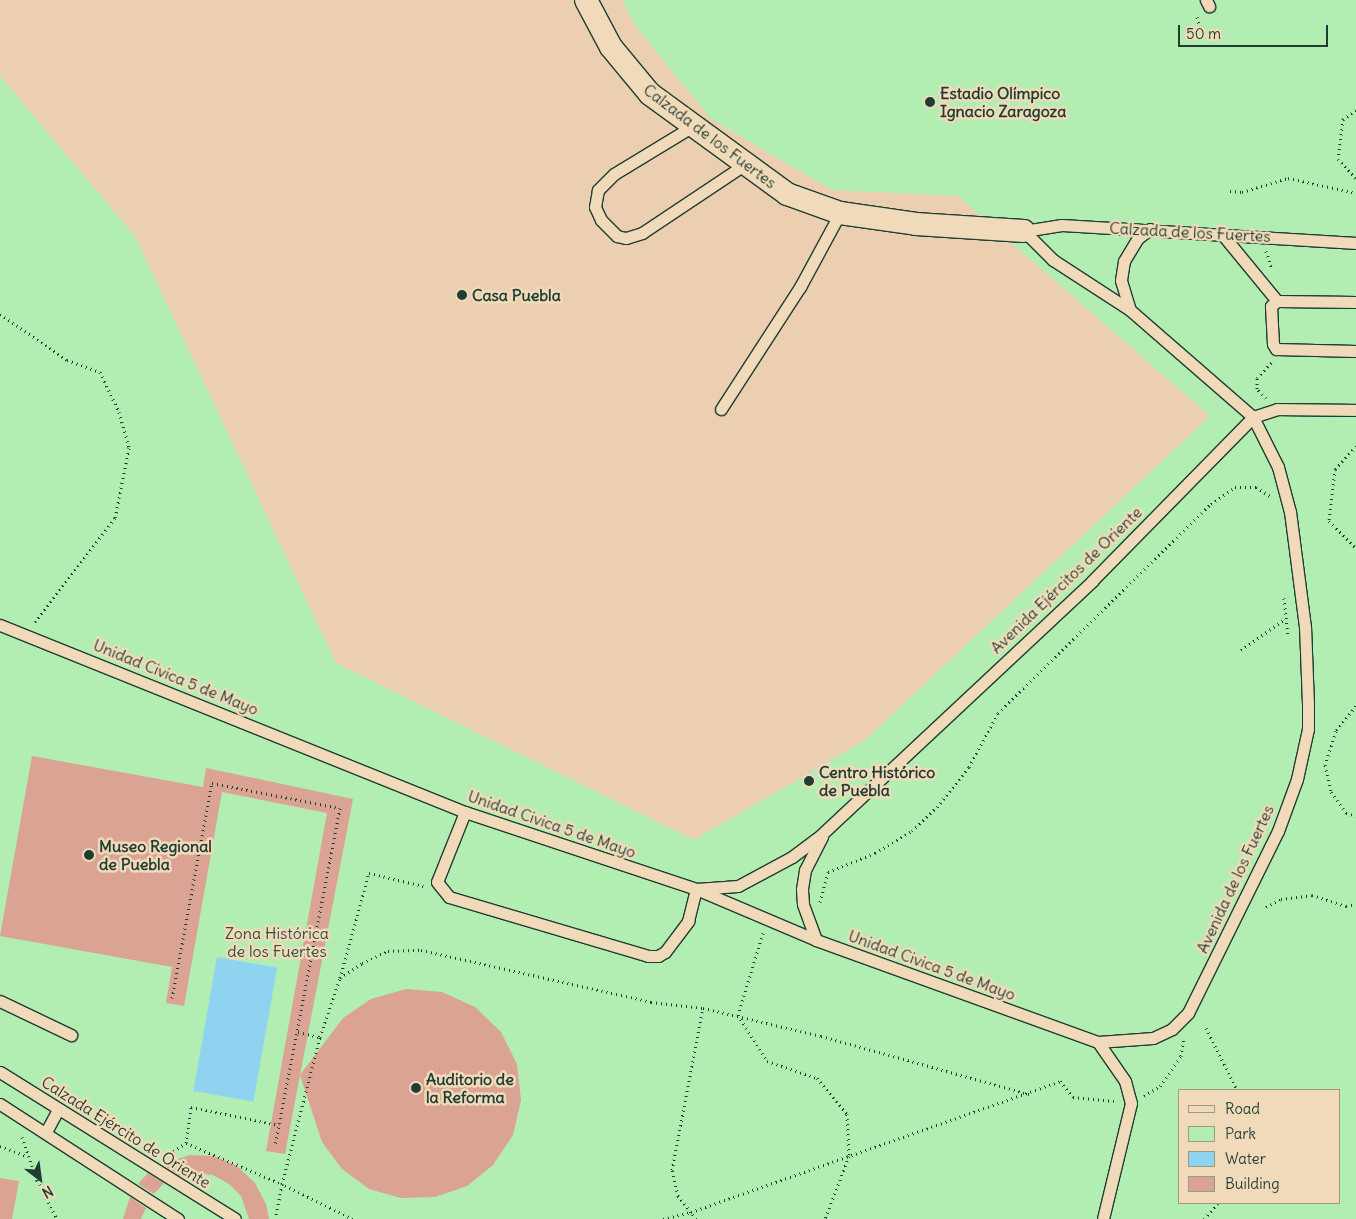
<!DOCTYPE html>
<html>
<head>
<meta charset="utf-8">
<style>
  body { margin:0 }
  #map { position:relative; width:1356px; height:1219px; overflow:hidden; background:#eccfb1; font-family:Delius,sans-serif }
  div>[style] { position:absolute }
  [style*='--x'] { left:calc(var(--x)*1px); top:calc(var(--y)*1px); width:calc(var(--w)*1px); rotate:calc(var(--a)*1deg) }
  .green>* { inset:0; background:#b2edb2 }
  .water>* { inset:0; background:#8ed3f0; transform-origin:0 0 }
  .building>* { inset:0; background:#dba393 }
  .path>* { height:3px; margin-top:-1.5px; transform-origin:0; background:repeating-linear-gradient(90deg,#1f3d34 0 1px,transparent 0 5px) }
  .roads { filter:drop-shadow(1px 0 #1f3d34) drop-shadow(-1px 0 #1f3d34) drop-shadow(0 1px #1f3d34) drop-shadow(0 -1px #1f3d34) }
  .lane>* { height:11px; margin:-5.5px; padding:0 5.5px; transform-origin:5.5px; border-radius:5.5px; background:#f0dab9 }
  .street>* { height:22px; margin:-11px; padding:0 11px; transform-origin:11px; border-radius:11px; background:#f0dab9 }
  .dots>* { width:14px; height:14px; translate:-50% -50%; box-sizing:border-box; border:2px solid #f0dab9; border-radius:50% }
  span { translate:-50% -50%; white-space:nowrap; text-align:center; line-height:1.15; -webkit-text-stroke:5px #f0dab9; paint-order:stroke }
  .poi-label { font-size:16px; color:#1f3d34; font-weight:700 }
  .left { translate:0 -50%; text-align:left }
  .street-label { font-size:16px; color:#1f3d34 }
  .park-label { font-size:16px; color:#2e4f41 }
  .legend { position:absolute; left:1178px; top:1089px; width:162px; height:115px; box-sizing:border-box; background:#f0dab9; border:1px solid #9c9b84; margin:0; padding:6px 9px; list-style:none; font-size:15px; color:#1f3d34 }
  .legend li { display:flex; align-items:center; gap:10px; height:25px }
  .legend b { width:25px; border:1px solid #9c9b84 }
  .north { position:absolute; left:15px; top:1154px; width:50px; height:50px; -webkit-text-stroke:4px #f0dab9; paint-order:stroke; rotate:150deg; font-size:14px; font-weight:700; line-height:20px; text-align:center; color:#1f3d34 }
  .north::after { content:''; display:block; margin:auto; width:18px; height:22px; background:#1f3d34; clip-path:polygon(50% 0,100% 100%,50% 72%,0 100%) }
  .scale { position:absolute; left:1178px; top:25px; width:150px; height:22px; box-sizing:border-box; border:2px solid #1f3d34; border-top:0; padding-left:6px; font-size:15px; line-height:18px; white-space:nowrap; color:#1f3d34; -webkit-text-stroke:4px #f0dab9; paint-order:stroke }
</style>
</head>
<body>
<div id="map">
  <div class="green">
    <i style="clip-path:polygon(evenodd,622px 0,1356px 0,1356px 1219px,0 1219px,0 76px,135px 236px,336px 663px,694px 840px,864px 741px,1210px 416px,958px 196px,832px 190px,711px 119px,637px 28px,622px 0,1180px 1090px,1340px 1090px,1340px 1203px,1180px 1203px,1180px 1090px)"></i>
  </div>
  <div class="water">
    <i style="left:217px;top:957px;width:61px;height:136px;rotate:10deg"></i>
  </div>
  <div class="building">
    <i style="clip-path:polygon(32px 756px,203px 787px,206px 768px,353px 799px,300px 1075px,343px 1018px,371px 999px,406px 989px,442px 992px,475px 1007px,501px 1032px,517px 1064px,521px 1100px,513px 1135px,493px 1165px,467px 1186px,435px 1197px,401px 1198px,369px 1189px,342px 1169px,322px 1142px,300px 1075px,285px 1154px,266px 1151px,327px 813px,222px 792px,184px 1006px,166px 1003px,172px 967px,0 936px)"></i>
    <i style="clip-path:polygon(190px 1155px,214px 1156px,237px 1166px,255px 1183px,266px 1204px,269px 1219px,249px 1219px,241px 1196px,229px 1184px,213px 1175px,196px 1173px,180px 1176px,162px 1164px)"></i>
    <i style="clip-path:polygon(148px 1173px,164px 1183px,154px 1194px,138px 1184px)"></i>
    <i style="clip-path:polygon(0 1178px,19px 1181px,12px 1219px,0 1219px)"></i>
    <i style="clip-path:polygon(130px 1197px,146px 1208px,141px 1219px,123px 1219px)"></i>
  </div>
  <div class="path">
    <i style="--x:1197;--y:17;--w:7;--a:74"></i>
    <i style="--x:1356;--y:110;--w:16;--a:145"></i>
    <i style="--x:1343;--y:119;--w:40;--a:97.1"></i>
    <i style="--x:1338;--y:159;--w:26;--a:47"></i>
    <i style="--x:1230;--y:191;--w:12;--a:5"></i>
    <i style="--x:1242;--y:192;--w:48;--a:-16.9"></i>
    <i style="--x:1288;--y:178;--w:70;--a:12.4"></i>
    <i style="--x:1266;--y:251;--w:19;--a:72"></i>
    <i style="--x:0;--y:314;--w:81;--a:34.5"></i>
    <i style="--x:67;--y:360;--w:35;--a:20"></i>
    <i style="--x:100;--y:372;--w:44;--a:64.6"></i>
    <i style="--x:119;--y:412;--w:37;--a:74"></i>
    <i style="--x:129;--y:448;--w:71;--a:101.3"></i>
    <i style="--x:115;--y:518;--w:131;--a:127.6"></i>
    <i style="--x:1266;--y:398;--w:13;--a:-135"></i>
    <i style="--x:1257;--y:389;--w:11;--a:-90"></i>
    <i style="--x:1257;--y:378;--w:21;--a:-47"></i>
    <i style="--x:1356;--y:446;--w:31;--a:132"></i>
    <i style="--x:1335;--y:469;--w:52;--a:96.6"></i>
    <i style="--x:1329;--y:521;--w:38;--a:45"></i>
    <i style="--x:1284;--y:598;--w:36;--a:84"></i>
    <i style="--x:1241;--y:650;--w:54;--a:-35.2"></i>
    <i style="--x:1356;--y:706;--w:32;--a:129"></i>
    <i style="--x:1336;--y:731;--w:36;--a:108"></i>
    <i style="--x:1325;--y:765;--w:28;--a:77"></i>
    <i style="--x:1331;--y:792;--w:26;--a:54"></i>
    <i style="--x:1346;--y:813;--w:10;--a:17"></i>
    <i style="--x:820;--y:902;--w:31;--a:-75"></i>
    <i style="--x:828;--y:872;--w:51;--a:-22"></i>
    <i style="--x:875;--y:853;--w:43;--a:-30.7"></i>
    <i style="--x:912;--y:831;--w:35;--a:-44"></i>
    <i style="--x:937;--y:807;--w:51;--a:-51.3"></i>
    <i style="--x:969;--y:767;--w:61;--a:-61.8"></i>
    <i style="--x:998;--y:713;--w:298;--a:-44.5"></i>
    <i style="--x:1211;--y:504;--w:29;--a:-35"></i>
    <i style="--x:1235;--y:487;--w:21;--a:0"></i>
    <i style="--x:1256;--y:487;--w:17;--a:33"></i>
    <i style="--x:1266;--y:907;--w:17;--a:-28"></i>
    <i style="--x:1281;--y:899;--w:31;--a:-7"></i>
    <i style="--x:1312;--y:895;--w:36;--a:18"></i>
    <i style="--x:1346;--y:906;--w:10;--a:-11"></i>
    <i style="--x:763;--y:933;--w:86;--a:107"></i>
    <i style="--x:738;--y:1015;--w:54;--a:57.8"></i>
    <i style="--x:767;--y:1061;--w:53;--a:18.8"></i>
    <i style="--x:817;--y:1078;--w:47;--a:50.2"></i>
    <i style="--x:847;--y:1114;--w:42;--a:87.3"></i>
    <i style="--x:849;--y:1156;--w:67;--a:110.9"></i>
    <i style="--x:340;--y:978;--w:109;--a:-74.6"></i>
    <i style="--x:369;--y:873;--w:56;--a:13.5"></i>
    <i style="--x:172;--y:998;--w:219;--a:-79.5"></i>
    <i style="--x:212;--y:783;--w:130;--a:11.1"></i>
    <i style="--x:340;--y:808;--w:343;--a:100.9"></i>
    <i style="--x:1206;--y:1028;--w:69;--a:63.4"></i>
    <i style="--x:298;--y:1032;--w:23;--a:13"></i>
    <i style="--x:1144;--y:1096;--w:19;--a:-32"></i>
    <i style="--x:1160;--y:1086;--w:37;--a:-55"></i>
    <i style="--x:1181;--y:1056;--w:18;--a:-81"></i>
    <i style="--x:22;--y:1137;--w:46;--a:70.8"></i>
    <i style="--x:37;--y:1180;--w:44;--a:62.9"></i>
    <i style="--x:186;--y:1143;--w:36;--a:-82"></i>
    <i style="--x:191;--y:1107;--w:90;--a:11.6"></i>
    <i style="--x:0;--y:1146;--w:30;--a:21"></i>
    <i style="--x:165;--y:1157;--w:25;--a:-34"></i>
    <i style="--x:186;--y:1143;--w:104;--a:23.1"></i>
    <i style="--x:282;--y:1184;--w:36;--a:101"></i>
    <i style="--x:353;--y:1219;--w:79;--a:-153.8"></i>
    <i style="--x:282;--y:1184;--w:152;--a:-75.5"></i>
    <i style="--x:320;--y:1037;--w:62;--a:-71.3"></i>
    <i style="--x:340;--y:978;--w:27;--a:-34"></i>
    <i style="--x:362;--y:963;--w:29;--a:-25"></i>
    <i style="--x:388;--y:951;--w:33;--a:-2"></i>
    <i style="--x:421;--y:950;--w:236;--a:12.7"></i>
    <i style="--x:651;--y:1002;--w:52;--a:6.6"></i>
    <i style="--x:663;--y:1219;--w:29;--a:-14"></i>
    <i style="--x:691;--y:1212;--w:21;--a:-129"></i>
    <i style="--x:678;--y:1196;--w:27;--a:-103"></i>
    <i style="--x:672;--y:1170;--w:165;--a:-79.2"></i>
    <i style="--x:703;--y:1008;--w:121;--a:13.3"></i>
    <i style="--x:821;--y:1036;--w:216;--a:15.6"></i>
    <i style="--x:696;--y:1219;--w:9;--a:-126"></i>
    <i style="--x:691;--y:1212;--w:392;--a:-19.5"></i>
    <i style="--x:1060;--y:1081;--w:21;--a:51"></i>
    <i style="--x:1073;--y:1097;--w:41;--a:5.6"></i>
    <i style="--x:1204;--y:1219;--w:21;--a:-49"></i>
  </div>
  <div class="roads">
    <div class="lane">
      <i style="--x:1206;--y:0;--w:7;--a:63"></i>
      <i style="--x:693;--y:126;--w:92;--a:148.7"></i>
      <i style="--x:614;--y:174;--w:23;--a:135"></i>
      <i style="--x:598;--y:190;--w:17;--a:100"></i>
      <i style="--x:595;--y:207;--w:14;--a:65"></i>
      <i style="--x:601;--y:220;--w:23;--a:45"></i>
      <i style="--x:617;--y:236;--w:9;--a:13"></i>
      <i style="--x:626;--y:238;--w:17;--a:-17"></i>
      <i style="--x:642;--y:233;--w:123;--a:-33.7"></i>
      <i style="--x:1024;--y:231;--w:38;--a:-9"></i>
      <i style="--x:1062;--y:225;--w:295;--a:3.5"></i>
      <i style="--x:1222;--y:234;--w:87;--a:50.6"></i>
      <i style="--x:1356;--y:302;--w:79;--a:-179.3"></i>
      <i style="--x:1277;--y:301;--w:8;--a:140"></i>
      <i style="--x:1271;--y:306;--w:38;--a:87"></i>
      <i style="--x:1273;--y:344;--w:6;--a:59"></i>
      <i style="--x:1276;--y:349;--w:80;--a:1.4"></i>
      <i style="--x:1130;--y:310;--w:31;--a:-107"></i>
      <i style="--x:1121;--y:280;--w:19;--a:-81"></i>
      <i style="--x:1124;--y:261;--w:27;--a:-59"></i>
      <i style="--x:1138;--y:238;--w:15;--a:-37"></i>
      <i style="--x:721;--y:409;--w:145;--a:-57.1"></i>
      <i style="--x:800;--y:287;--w:84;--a:-61.6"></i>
      <i style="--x:0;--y:625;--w:501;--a:21.91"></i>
      <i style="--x:465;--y:812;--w:243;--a:18.4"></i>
      <i style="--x:696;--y:889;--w:130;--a:23"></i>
      <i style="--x:816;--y:940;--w:300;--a:19.9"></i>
      <i style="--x:1098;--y:1042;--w:55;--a:-4.2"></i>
      <i style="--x:1153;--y:1038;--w:21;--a:-25"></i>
      <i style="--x:1172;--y:1029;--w:23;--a:-45"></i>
      <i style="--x:1188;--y:1013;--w:203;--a:-63.7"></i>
      <i style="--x:1278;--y:831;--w:55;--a:-69.9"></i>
      <i style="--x:1297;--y:779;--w:51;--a:-77.6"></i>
      <i style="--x:1308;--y:729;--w:25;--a:-90"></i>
      <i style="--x:1308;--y:704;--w:77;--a:-92.2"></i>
      <i style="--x:1305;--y:627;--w:116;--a:-97.4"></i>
      <i style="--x:1290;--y:512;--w:47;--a:-104.9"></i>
      <i style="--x:1278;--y:467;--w:56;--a:-116.6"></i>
      <i style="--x:1253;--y:417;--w:163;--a:-139"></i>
      <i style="--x:1130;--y:310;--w:92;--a:-147"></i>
      <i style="--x:1053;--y:260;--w:41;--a:-135"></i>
      <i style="--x:465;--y:812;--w:75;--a:111.8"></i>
      <i style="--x:437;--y:882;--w:19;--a:51"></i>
      <i style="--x:449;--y:897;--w:208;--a:16.5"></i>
      <i style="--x:648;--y:956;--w:10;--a:0"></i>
      <i style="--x:658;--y:956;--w:8;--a:-30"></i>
      <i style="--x:665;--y:952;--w:39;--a:-53"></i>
      <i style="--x:688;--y:921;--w:33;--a:-76"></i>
      <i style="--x:696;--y:889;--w:42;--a:-4.1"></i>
      <i style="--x:738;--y:886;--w:61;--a:-28.2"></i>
      <i style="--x:792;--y:857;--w:38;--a:-37"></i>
      <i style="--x:822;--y:834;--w:370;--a:-43.1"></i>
      <i style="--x:1092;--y:581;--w:230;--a:-45.5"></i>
      <i style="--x:1253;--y:417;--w:25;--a:-18"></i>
      <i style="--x:1277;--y:409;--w:79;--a:0.7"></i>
      <i style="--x:816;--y:940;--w:38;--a:-110"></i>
      <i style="--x:803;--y:904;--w:15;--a:-94"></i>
      <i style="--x:802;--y:889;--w:19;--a:-81"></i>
      <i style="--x:805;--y:870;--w:38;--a:-63"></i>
      <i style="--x:0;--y:1001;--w:79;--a:25.6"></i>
      <i style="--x:1098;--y:1042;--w:47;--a:55.3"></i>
      <i style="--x:1125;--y:1081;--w:23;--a:75"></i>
      <i style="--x:1131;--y:1103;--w:119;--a:103.6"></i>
      <i style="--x:0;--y:1072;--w:277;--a:32"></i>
      <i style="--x:0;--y:1104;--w:212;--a:32.9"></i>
      <i style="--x:46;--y:1132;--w:26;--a:-62"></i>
    </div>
    <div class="street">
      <i style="--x:586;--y:0;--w:53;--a:62"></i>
      <i style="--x:611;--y:47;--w:61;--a:50.3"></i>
      <i style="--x:650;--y:94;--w:170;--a:36.1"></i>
      <i style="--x:787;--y:194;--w:56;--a:19.7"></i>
      <i style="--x:840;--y:213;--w:77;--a:8.2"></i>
      <i style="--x:916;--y:224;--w:108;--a:3.7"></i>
    </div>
  </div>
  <div class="dots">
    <i style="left:930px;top:102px;background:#1f3d34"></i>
    <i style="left:462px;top:295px;background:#1f3d34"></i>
    <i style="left:809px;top:781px;background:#1f3d34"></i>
    <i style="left:89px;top:855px;background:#1f3d34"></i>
    <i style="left:416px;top:1088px;background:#1f3d34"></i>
  </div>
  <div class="poi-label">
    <span class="left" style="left:940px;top:102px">Estadio Olímpico<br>Ignacio Zaragoza</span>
    <span class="left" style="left:472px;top:295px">Casa Puebla</span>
    <span class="left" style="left:819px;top:781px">Centro Histórico<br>de Puebla</span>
    <span class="left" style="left:99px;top:855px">Museo Regional<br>de Puebla</span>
    <span class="left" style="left:426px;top:1088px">Auditorio de<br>la Reforma</span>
  </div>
  <div class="street-label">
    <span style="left:710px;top:136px;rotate:37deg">Calzada de los Fuertes</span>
    <span style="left:1190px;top:232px;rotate:3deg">Calzada de los Fuertes</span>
    <span style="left:1066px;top:580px;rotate:-44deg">Avenida Ejércitos de Oriente</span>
    <span style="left:176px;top:677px;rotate:22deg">Unidad Civica 5 de Mayo</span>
    <span style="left:552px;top:824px;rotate:19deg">Unidad Civica 5 de Mayo</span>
    <span style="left:1235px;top:879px;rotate:-65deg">Avenida de los Fuertes</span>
    <span style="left:932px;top:965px;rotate:20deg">Unidad Civica 5 de Mayo</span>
    <span style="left:126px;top:1132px;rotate:32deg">Calzada Ejército de Oriente</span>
  </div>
  <div class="park-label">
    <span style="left:277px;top:942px">Zona Histórica<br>de los Fuertes</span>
  </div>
  <ul class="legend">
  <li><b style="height:6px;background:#f0dab9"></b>Road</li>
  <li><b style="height:14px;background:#b2edb2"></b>Park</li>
  <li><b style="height:14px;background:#8ed3f0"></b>Water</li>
  <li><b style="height:14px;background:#dba393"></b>Building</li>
  </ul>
  <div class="north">N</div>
  <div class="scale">50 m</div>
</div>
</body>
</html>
